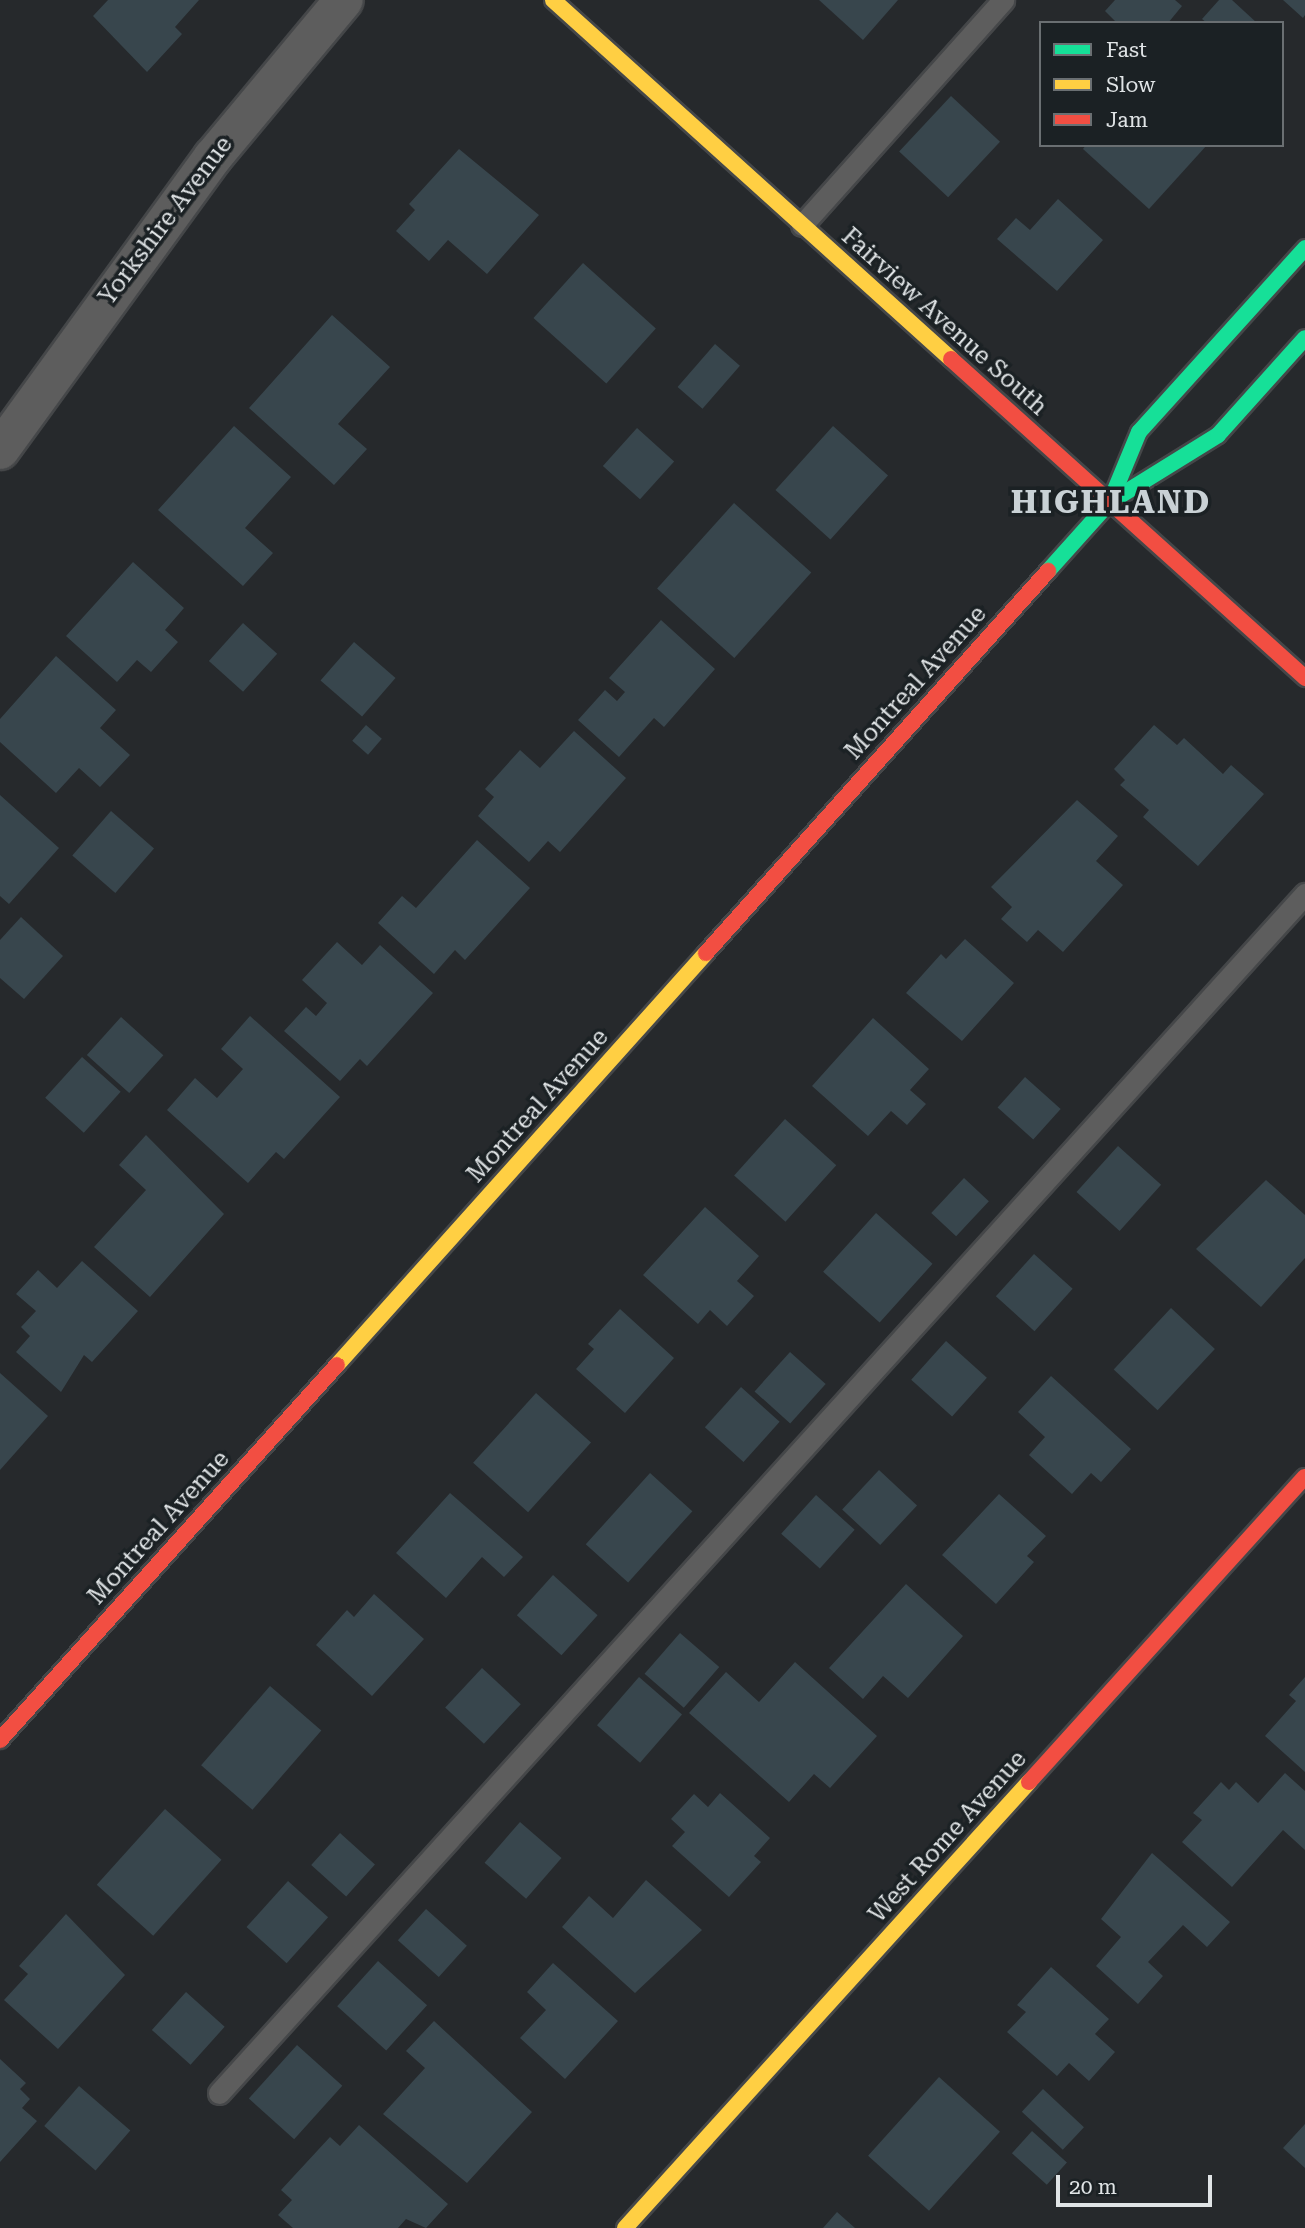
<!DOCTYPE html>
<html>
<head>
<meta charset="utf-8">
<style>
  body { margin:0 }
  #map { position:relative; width:1305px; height:2228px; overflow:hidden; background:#26292c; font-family:"Roboto Serif",serif }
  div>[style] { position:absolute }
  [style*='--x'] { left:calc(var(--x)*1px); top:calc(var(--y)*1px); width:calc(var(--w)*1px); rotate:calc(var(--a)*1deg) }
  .building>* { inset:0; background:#38464d; transform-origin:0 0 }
  .roads { filter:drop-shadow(2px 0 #454749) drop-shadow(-2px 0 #454749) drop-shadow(0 2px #454749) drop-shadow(0 -2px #454749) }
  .lane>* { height:21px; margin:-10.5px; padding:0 10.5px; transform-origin:10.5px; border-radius:10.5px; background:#5d5d5d }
  .street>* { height:38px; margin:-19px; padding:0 19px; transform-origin:19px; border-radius:19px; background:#5d5d5d }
  .fast>* { height:16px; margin:-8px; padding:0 8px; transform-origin:8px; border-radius:8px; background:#16e098 }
  .slow>* { height:16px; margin:-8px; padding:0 8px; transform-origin:8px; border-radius:8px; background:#ffcf43 }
  .jam>* { height:16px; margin:-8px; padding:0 8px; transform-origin:8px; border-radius:8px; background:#f24e42 }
  span { translate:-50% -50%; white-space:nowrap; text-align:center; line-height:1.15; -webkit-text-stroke:7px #1b2124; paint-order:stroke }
  .street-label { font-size:24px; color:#e0e4e6 }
  .district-label { font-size:32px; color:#c9d1d5; font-weight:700; letter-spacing:2px }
  .legend { position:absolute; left:1039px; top:21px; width:245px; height:126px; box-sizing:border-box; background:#1b2124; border:2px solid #6a6f72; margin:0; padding:9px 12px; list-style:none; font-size:21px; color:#e0e4e6 }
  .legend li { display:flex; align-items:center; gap:14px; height:35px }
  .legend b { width:35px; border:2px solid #6a6f72 }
  .scale { position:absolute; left:1056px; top:2175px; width:156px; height:32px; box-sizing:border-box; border:4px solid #e0e4e6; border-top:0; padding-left:9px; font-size:21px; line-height:24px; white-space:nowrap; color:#e0e4e6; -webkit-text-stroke:5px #1b2124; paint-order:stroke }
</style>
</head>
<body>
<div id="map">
  <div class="building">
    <i style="clip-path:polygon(108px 0,199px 0,175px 27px,182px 34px,147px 72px,93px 16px)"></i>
    <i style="clip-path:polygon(819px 0,898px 0,863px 40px)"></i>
    <i style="clip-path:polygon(1115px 0,1175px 0,1182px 6px,1168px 23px,1117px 23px,1105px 11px)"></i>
    <i style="clip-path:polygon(1219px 0,1232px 0,1257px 23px,1207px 23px,1202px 19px)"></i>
    <i style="clip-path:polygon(1283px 0,1305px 0,1305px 15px,1303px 18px)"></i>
    <i style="left:951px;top:96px;width:67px;height:76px;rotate:43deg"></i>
    <i style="clip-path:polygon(1086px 145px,1207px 145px,1149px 209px,1083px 149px)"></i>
    <i style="clip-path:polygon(459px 149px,539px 215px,487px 274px,448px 240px,429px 261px,396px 231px,415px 210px,409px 204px)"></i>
    <i style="clip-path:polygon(1058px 199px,1103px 240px,1057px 291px,997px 239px,1016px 218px,1030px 230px)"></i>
    <i style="left:583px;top:263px;width:98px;height:74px;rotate:42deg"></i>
    <i style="clip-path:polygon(332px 315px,390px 367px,338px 424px,367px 449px,334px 485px,249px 408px)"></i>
    <i style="left:715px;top:344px;width:33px;height:57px;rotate:41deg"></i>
    <i style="clip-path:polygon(234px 426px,291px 477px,245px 528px,273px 553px,243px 586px,158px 510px)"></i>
    <i style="left:833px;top:426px;width:74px;height:86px;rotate:42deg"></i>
    <i style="left:637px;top:428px;width:50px;height:51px;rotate:42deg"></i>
    <i style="left:734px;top:503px;width:104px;height:115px;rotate:42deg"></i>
    <i style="clip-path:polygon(133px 562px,184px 608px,165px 630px,178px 642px,151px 672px,137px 660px,117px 682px,66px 636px)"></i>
    <i style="clip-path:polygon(661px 620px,715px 669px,664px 727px,654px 718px,619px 757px,578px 720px,605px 690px,617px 701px,625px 692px,609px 678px)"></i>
    <i style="left:243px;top:623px;width:46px;height:51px;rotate:42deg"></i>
    <i style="left:354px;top:642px;width:55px;height:51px;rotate:41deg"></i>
    <i style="clip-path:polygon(56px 656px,116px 710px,100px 728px,130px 755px,100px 787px,79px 768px,56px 793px,0 742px,0 719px)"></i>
    <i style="left:366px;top:725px;width:21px;height:21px;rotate:41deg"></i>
    <i style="clip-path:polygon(1154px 725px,1177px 745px,1184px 738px,1223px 774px,1231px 765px,1264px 794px,1198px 866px,1143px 817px,1149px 810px,1120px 785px,1125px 780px,1114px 769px)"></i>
    <i style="clip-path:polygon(574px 731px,626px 778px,560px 852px,548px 841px,529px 862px,478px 816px,494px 797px,485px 789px,520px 750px,540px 768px)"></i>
    <i style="clip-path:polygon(0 795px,59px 848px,9px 904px,0 896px)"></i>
    <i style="clip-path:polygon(1077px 800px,1118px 836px,1096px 861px,1123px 885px,1063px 952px,1038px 930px,1027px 942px,1001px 919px,1012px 907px,991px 887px)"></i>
    <i style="left:111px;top:811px;width:57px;height:59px;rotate:41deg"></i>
    <i style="clip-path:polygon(477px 840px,530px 888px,465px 960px,455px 950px,434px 974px,378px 923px,402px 896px,416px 908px)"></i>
    <i style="clip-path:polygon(21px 917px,63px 956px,24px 999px,0 978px,0 940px)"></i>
    <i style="clip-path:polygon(965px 939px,1014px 983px,962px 1041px,906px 993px,941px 954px,946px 959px)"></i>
    <i style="clip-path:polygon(337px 942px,362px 965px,380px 945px,433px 993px,367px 1066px,360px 1059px,340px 1081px,284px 1031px,306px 1007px,316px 1016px,327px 1003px,302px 980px)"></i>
    <i style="clip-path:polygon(250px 1016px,340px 1097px,284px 1159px,276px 1152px,248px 1183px,167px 1110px,195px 1078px,217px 1098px,243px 1069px,221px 1049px)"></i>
    <i style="left:121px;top:1017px;width:57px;height:51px;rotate:42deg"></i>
    <i style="clip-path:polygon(873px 1018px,929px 1069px,910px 1090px,926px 1104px,907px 1125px,891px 1111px,868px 1136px,812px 1086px)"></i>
    <i style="left:82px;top:1057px;width:52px;height:55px;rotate:42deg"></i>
    <i style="left:1025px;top:1077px;width:48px;height:41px;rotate:42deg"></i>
    <i style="left:785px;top:1119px;width:69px;height:76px;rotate:42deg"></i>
    <i style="clip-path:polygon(146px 1135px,224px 1214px,150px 1297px,94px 1247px,146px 1190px,119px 1165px)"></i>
    <i style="left:1118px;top:1146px;width:58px;height:62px;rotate:42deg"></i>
    <i style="left:964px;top:1178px;width:34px;height:48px;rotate:43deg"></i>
    <i style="clip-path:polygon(1266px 1180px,1305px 1215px,1305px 1258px,1261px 1307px,1196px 1249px)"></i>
    <i style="clip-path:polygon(705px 1207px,759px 1256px,737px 1281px,754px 1296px,727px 1326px,710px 1310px,698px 1324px,643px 1275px)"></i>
    <i style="left:876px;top:1213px;width:76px;height:79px;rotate:42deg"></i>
    <i style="left:1034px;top:1254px;width:52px;height:57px;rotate:42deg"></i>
    <i style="clip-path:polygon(82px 1261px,138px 1311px,92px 1362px,84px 1355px,61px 1392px,16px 1352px,30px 1336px,21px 1327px,36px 1311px,16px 1294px,38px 1270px,57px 1288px)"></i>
    <i style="left:1171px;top:1308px;width:60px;height:84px;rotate:43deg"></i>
    <i style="clip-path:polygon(620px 1309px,674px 1358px,625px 1413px,576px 1369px,594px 1349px,588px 1344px)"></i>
    <i style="left:946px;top:1341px;width:55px;height:52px;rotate:42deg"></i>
    <i style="left:790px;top:1352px;width:48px;height:53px;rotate:42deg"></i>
    <i style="clip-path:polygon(0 1373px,48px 1416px,0 1470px)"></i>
    <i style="clip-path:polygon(1051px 1376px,1131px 1449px,1101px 1482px,1091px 1473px,1072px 1494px,1029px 1455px,1045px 1437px,1018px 1412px)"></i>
    <i style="left:741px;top:1387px;width:52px;height:54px;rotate:42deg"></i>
    <i style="left:536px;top:1393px;width:74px;height:94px;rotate:42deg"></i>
    <i style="left:879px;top:1470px;width:52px;height:54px;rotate:43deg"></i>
    <i style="left:650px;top:1473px;width:57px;height:96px;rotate:42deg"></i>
    <i style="clip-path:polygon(450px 1493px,523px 1557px,504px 1577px,482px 1557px,446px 1598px,396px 1553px)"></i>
    <i style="clip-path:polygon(999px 1494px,1046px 1536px,1027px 1556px,1034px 1562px,996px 1604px,942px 1555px)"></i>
    <i style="left:816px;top:1495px;width:52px;height:52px;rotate:42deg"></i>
    <i style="left:553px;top:1575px;width:60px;height:54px;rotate:42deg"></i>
    <i style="clip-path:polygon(906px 1584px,963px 1636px,908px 1698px,883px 1676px,863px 1699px,829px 1668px)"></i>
    <i style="clip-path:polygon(374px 1594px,424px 1639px,372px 1696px,316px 1645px,347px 1610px,354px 1617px)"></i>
    <i style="left:680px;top:1633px;width:52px;height:54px;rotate:41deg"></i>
    <i style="clip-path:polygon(795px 1662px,877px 1736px,830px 1788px,814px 1774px,789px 1802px,689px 1713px,726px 1672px,759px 1702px)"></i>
    <i style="left:482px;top:1668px;width:53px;height:54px;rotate:43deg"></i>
    <i style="left:639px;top:1677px;width:57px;height:64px;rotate:41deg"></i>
    <i style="clip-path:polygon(1305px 1677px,1305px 1772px,1265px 1736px,1296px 1701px,1289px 1695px)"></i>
    <i style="left:270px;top:1686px;width:68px;height:105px;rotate:41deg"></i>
    <i style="clip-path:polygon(1285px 1773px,1305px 1791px,1305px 1850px,1283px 1830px,1232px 1887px,1182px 1842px,1202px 1820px,1193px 1813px,1221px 1782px,1229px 1790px,1236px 1782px,1258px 1803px)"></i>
    <i style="clip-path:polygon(720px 1793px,770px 1838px,754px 1856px,761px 1862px,729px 1897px,672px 1846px,685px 1832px,671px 1819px,694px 1794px,708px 1807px)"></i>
    <i style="left:165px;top:1809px;width:76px;height:102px;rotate:42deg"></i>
    <i style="left:520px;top:1822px;width:55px;height:54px;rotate:41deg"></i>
    <i style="left:340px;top:1833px;width:47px;height:43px;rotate:42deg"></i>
    <i style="clip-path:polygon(1152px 1853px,1230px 1922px,1207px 1947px,1183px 1925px,1148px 1962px,1163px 1976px,1138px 2004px,1096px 1966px,1121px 1937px,1101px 1919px)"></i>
    <i style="clip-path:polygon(646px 1880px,702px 1930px,635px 1993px,562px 1927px,589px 1896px,613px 1918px)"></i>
    <i style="left:288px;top:1881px;width:54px;height:62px;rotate:42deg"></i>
    <i style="left:426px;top:1909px;width:55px;height:42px;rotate:42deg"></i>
    <i style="clip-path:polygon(66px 1914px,125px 1975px,58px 2049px,4px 2000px,28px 1974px,19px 1966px)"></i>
    <i style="left:378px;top:1961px;width:66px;height:61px;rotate:42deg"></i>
    <i style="clip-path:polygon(553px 1963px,618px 2021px,565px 2079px,520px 2038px,546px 2010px,527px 1992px)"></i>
    <i style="clip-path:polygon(1051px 1967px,1109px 2019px,1095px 2034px,1115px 2052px,1089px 2081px,1069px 2063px,1057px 2076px,1007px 2032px,1026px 2012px,1017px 2005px)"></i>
    <i style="left:186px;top:1992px;width:52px;height:51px;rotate:42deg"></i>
    <i style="clip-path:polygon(434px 2021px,532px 2112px,467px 2183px,383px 2114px,425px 2068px,406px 2051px)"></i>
    <i style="left:297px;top:2045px;width:61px;height:72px;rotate:42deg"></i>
    <i style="clip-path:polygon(0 2059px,26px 2083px,20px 2089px,30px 2099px,22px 2108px,37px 2121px,0 2162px)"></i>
    <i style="left:939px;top:2077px;width:82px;height:106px;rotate:42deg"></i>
    <i style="left:79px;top:2086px;width:68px;height:53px;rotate:41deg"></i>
    <i style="left:1043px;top:2089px;width:56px;height:31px;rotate:43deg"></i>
    <i style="clip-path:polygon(1305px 2124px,1305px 2168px,1283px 2148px)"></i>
    <i style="clip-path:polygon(359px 2125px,448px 2204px,426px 2228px,406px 2219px,398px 2228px,293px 2228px,278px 2215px,292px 2200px,281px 2190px,330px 2137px,340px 2146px)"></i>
    <i style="left:1032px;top:2131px;width:47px;height:30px;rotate:42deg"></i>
    <i style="clip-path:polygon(837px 2212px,855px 2228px,823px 2228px)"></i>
  </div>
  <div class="roads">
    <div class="lane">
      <i style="--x:802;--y:225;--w:302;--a:-48.2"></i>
      <i style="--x:219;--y:2093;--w:1618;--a:-47.83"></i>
    </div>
    <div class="street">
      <i style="--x:0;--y:450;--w:362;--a:-54"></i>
      <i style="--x:213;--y:157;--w:204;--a:-50.2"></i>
    </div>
    <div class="fast">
      <i style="--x:1110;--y:502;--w:76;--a:-67.5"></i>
      <i style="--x:1139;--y:432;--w:248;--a:-47.9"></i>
      <i style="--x:1048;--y:571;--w:93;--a:-48.1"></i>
      <i style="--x:1110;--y:502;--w:127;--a:-31.8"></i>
      <i style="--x:1218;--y:435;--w:130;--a:-48.1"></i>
    </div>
    <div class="slow">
      <i style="--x:553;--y:0;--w:536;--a:42.05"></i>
      <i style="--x:337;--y:1365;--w:553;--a:-48.15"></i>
      <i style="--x:625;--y:2228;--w:602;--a:-47.83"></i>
    </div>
    <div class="jam">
      <i style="--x:951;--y:359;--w:477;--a:42"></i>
      <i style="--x:706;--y:953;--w:513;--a:-48.16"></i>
      <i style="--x:0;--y:1740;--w:504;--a:-48.06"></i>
      <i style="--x:1029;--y:1782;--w:411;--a:-47.9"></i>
    </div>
  </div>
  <div class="street-label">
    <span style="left:166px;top:221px;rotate:-53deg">Yorkshire Avenue</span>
    <span style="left:944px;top:322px;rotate:42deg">Fairview Avenue South</span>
    <span style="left:916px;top:683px;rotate:-48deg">Montreal Avenue</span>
    <span style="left:538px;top:1106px;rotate:-48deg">Montreal Avenue</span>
    <span style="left:159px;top:1528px;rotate:-48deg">Montreal Avenue</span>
    <span style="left:948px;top:1837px;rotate:-48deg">West Rome Avenue</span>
  </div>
  <div class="district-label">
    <span style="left:1111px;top:502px">HIGHLAND</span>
  </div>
  <ul class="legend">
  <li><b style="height:9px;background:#16e098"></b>Fast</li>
  <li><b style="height:9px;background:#ffcf43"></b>Slow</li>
  <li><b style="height:9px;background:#f24e42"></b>Jam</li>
  </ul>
  <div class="scale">20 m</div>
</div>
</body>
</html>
